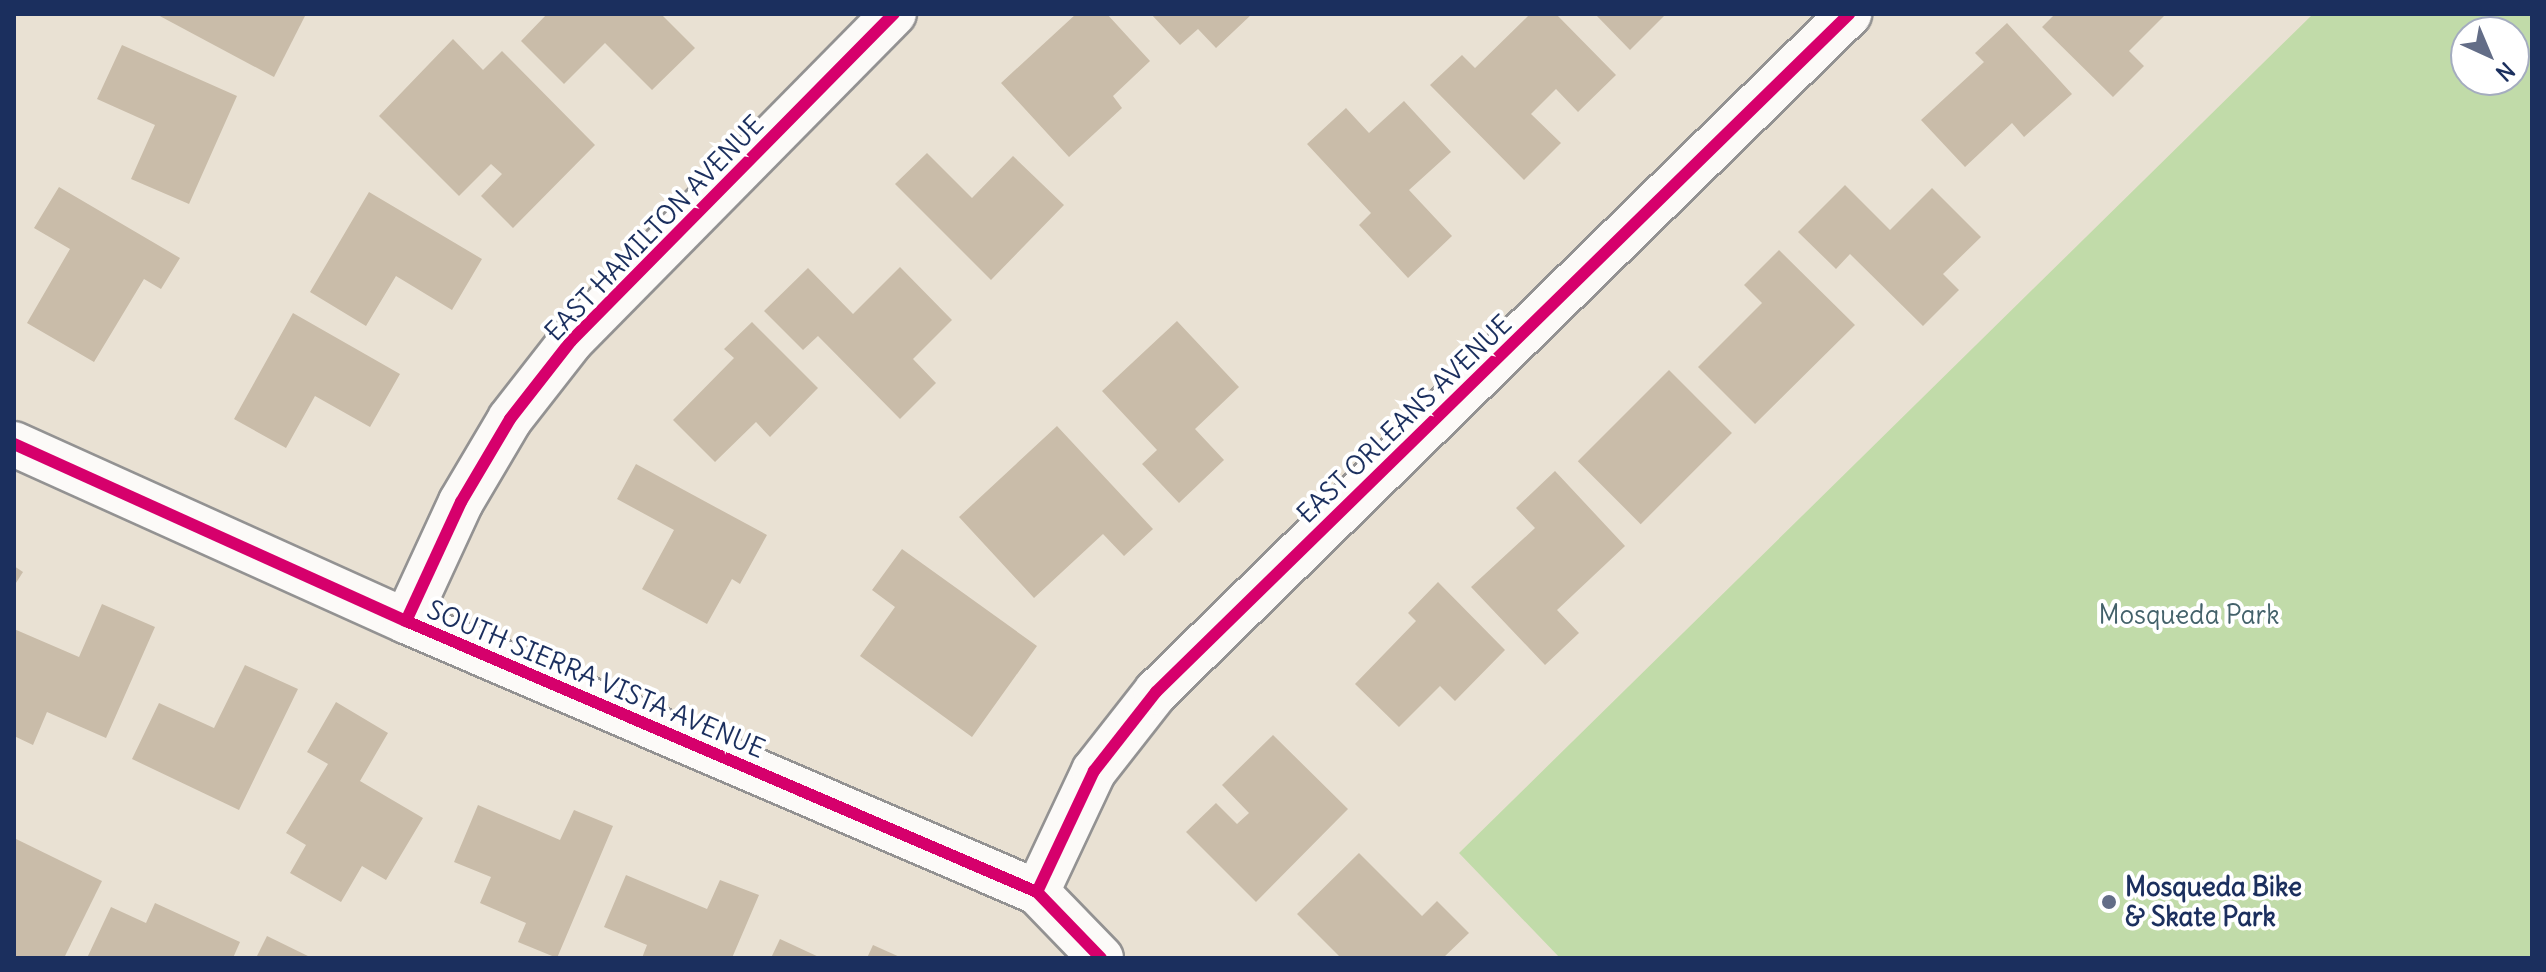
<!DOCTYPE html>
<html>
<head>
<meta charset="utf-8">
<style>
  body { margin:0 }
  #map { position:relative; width:2546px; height:972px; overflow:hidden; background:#e9e1d3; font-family:Delius,sans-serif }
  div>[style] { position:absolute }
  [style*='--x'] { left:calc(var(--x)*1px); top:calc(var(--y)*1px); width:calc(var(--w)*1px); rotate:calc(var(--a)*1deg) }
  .green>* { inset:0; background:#c1dba9 }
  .building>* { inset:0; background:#c9bca9; transform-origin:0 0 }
  .roads { filter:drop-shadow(2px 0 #939292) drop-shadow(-2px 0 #939292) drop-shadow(0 2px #939292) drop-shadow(0 -2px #939292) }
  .minor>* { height:44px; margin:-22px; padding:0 22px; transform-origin:22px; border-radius:22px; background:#fcfaf8 }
  .cycleway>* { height:12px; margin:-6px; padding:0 6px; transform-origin:6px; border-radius:6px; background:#d6006c }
  .dots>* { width:22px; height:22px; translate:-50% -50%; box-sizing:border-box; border:4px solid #fff; border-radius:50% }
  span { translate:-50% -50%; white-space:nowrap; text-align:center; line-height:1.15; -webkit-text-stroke:8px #fff; paint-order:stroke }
  .street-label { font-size:26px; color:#1b2f5e }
  .park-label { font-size:26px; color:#43616a }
  .poi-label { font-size:26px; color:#1b2f5e; font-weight:700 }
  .left { translate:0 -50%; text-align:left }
  .frame { position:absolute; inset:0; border:16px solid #1b2f5e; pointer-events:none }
  .north { position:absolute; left:2450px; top:16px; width:80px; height:80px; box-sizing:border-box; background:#fff; border:2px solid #a4acbf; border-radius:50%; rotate:136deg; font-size:22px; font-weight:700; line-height:32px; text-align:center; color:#1b2f5e }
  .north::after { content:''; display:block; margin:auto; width:28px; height:36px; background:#636d87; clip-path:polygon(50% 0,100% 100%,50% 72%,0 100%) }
</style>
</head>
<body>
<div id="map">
  <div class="green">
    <i style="clip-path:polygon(evenodd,2313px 14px,2532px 14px,2532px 958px,1560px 958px,1459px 853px,2313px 14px,2466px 32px,2514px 32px,2514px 80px,2466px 80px,2466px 32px)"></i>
  </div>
  <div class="building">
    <i style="clip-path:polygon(156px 14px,306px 14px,274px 77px)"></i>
    <i style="clip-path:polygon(547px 14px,661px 14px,695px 48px,652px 90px,605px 43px,564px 84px,521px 41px)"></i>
    <i style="clip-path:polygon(1076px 14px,1107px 14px,1150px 61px,1113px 96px,1122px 108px,1069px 157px,1001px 83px)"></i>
    <i style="clip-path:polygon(1151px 14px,1252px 14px,1216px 48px,1198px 29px,1180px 45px)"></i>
    <i style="clip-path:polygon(1530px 14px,1556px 14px,1616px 75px,1578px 112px,1556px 89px,1531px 114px,1561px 143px,1524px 180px,1430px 85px,1462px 55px,1475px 68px)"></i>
    <i style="clip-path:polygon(1595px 14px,1666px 14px,1630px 50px)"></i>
    <i style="clip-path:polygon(2055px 14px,2166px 14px,2129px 51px,2144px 66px,2113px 97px,2042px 27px)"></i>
    <i style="clip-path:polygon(2007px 23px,2072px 94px,2024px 137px,2012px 123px,1965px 167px,1921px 120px,1984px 62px,1975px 53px)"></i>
    <i style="clip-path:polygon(453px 39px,483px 70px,502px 51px,595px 145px,513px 228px,481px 196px,502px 174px,491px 164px,459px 196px,379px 116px)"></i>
    <i style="clip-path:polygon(122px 45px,237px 96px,189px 204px,131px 179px,155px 125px,97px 99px)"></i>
    <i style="clip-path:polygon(1404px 101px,1451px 152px,1409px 190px,1452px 236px,1408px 278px,1359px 225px,1371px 213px,1307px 144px,1346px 108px,1369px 133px)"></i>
    <i style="clip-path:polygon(927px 153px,972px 198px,1013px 156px,1064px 205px,991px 280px,895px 184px)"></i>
    <i style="clip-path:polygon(1845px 185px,1890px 230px,1932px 188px,1981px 237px,1943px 274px,1959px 290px,1923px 326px,1850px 254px,1836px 269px,1798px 232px)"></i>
    <i style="clip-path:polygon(59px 187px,180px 258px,161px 289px,144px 279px,94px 362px,27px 323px,70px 249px,34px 228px)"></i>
    <i style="clip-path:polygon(369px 192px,482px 259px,452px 310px,396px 276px,366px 326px,310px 292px)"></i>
    <i style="clip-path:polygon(1779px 250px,1855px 325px,1755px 424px,1698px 367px,1762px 303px,1744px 285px)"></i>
    <i style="clip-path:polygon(900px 267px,952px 320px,913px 359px,936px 383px,900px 419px,818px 336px,803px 350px,764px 311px,808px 268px,853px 314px)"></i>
    <i style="clip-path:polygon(293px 313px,400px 374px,370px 427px,315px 396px,286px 448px,234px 419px)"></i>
    <i style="clip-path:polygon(1177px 321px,1239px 387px,1195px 429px,1224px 460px,1179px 503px,1142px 464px,1157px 450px,1102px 391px)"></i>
    <i style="clip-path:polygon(752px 322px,818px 388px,770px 437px,756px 422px,715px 462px,673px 420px,734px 358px,724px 349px)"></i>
    <i style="left:1669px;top:370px;width:89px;height:129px;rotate:45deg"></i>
    <i style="clip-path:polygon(1057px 426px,1153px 529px,1124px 556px,1103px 534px,1034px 598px,959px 517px)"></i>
    <i style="clip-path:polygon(636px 464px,767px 535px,740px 584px,732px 579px,707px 624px,642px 589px,674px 530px,617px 499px)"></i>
    <i style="clip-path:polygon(1555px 471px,1625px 546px,1557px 610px,1579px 633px,1545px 665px,1471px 587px,1535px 528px,1516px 508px)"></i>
    <i style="clip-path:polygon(902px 549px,1037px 646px,972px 737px,860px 656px,895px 607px,872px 590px)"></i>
    <i style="clip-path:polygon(14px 566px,23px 572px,14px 586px)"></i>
    <i style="clip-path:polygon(1438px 582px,1505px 650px,1455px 701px,1440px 686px,1399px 727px,1355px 684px,1416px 621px,1408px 613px)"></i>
    <i style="clip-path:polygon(102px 604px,155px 627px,106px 738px,47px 712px,33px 745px,14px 736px,14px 629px,79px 657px)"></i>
    <i style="clip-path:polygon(245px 665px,298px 689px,239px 810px,132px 759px,159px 703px,214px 728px)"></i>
    <i style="clip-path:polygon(336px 702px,388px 733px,360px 781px,423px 818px,386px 880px,362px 866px,341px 902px,290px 873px,306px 845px,286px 833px,328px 764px,307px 752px)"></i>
    <i style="clip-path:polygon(1273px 735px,1348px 809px,1256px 902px,1186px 832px,1216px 803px,1237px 824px,1249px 813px,1222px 785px)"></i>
    <i style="clip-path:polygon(478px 805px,560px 840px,574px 810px,613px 826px,557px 958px,518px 942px,526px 923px,480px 903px,491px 877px,454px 862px)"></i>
    <i style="clip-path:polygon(14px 838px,102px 881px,64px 958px,14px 958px)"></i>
    <i style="clip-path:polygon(1359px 853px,1422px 916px,1437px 901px,1469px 933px,1443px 958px,1341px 958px,1297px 914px)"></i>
    <i style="clip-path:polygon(626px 875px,707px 909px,720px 880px,759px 895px,732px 958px,642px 958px,647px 945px,604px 927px)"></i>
    <i style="clip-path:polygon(155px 903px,240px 942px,233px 958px,87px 958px,111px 907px,146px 923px)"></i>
    <i style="clip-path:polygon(267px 936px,312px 958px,256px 958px)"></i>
    <i style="clip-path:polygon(780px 939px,821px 958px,771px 958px)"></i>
    <i style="clip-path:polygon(873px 945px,902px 958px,867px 958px)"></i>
  </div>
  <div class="roads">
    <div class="minor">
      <i style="--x:14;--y:444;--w:430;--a:24.3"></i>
      <i style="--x:406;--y:621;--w:687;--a:23.24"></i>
      <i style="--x:1037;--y:892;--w:92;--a:45.9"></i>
      <i style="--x:406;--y:621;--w:131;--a:-65.2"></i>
      <i style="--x:461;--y:502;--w:96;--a:-59.4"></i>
      <i style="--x:510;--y:419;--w:99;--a:-52"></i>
      <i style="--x:571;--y:341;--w:460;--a:-45.4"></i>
      <i style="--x:1037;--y:892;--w:134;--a:-64.8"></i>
      <i style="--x:1094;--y:771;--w:100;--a:-51.9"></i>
      <i style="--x:1156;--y:692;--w:970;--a:-44.37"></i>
    </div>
  </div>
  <div class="cycleway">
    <i style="--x:14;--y:444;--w:430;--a:24.3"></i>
    <i style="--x:406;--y:621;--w:687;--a:23.24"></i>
    <i style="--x:1037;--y:892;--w:92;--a:45.9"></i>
    <i style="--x:406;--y:621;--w:131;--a:-65.2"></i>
    <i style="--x:461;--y:502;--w:96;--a:-59.4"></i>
    <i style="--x:510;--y:419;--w:99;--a:-52"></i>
    <i style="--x:571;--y:341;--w:460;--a:-45.4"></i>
    <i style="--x:1037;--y:892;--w:134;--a:-64.8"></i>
    <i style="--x:1094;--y:771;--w:100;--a:-51.9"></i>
    <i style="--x:1156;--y:692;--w:970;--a:-44.37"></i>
  </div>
  <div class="dots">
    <i style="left:2109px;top:902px;background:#636d87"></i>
  </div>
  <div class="street-label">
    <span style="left:654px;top:228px;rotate:-46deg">EAST HAMILTON AVENUE</span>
    <span style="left:1404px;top:419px;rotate:-44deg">EAST ORLEANS AVENUE</span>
    <span style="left:596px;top:679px;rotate:23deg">SOUTH SIERRA VISTA AVENUE</span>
  </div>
  <div class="park-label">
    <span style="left:2189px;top:615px">Mosqueda Park</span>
  </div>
  <div class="poi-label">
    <span class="left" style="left:2125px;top:902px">Mosqueda Bike<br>&amp; Skate Park</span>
  </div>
  <div class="frame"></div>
  <div class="north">N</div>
</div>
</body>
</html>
